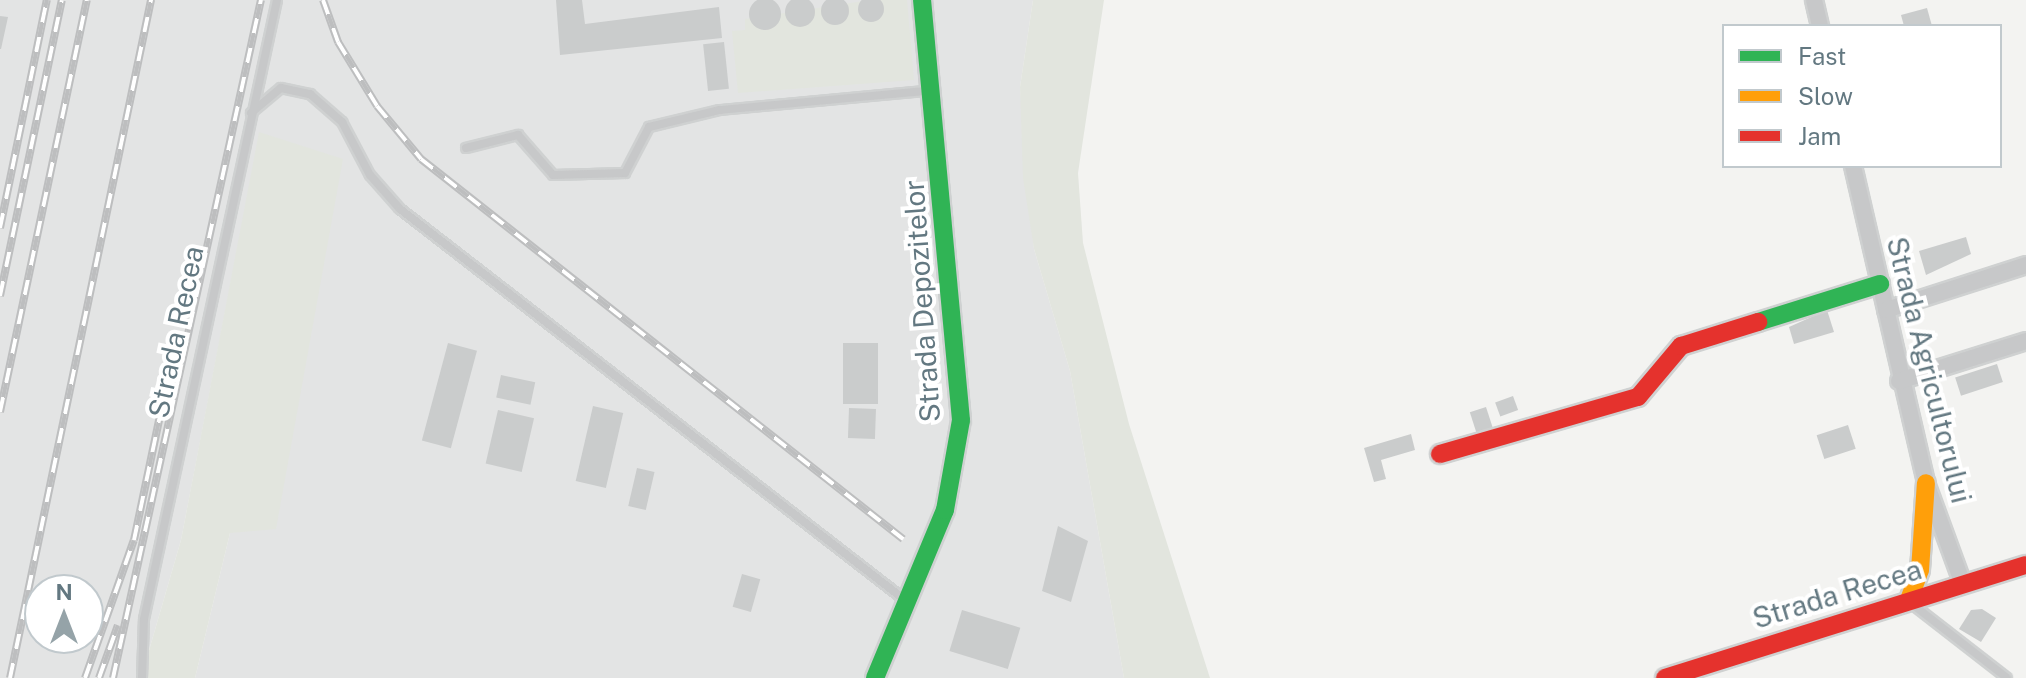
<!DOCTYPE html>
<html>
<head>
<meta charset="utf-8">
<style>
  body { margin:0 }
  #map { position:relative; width:2026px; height:678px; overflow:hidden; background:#f3f3f1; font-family:"Public Sans",sans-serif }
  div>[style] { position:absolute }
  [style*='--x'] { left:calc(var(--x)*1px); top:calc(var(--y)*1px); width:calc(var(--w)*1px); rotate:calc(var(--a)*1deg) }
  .built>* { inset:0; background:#e3e4e4 }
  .green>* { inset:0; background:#e2e5de }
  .building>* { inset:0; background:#cacccc; transform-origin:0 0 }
  .round { border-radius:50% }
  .roads { filter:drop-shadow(2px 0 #cfd1d1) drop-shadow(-2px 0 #cfd1d1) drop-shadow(0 2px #cfd1d1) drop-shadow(0 -2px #cfd1d1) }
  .lane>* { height:8px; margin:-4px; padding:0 4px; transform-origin:4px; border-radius:4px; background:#c7c8c9 }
  .street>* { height:16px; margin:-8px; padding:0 8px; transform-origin:8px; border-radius:8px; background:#c7c8c9 }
  .fast>* { height:18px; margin:-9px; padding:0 9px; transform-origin:9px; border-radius:9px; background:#30b455 }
  .slow>* { height:18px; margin:-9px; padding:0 9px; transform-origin:9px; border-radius:9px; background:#ff9f0a }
  .jam>* { height:18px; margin:-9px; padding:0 9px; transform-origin:9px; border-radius:9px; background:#e5322d }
  .rail>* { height:8px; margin-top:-4px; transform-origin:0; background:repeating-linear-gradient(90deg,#fff 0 15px,#bdbebf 0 30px); box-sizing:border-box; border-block:2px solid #bdbebf }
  span { translate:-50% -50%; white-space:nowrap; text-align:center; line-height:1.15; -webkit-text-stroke:8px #fff; paint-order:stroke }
  .street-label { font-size:28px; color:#637881 }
  .legend { position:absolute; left:1722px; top:24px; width:280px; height:144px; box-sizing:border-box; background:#fff; border:2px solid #c1c9cd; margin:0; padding:10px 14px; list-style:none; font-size:24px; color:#637881 }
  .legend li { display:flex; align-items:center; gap:16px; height:40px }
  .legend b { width:40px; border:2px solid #c1c9cd }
  .north { position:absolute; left:24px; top:574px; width:80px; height:80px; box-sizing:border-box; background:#fff; border:2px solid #c1c9cd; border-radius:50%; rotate:0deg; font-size:22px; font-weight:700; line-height:32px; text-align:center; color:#637881 }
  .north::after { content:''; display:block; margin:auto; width:28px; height:36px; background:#95a3a8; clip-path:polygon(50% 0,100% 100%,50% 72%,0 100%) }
</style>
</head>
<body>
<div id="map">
  <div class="built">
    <i style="clip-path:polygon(evenodd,0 0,1033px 0,1020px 87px,1034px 249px,1070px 371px,1124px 678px,195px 678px,230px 533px,260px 132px,181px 540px,141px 678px,0 678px,0 0,40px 590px,88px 590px,88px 638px,40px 638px,40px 590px)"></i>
  </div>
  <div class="green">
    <i style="clip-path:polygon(870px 0,907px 0,914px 80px,738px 93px,732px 31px,745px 30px,745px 19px)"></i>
    <i style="clip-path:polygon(1033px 0,1104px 0,1078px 173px,1083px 243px,1129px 424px,1210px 678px,1124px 678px,1070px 371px,1034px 249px,1023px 178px,1020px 87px)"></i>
    <i style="clip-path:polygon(259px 132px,343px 159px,276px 529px,230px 533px,195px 678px,141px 678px,181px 540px)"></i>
  </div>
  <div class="building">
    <i class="round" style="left:858px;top:-4px;width:26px;height:26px"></i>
    <i class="round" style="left:821px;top:-3px;width:28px;height:28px"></i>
    <i class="round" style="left:785px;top:-3px;width:30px;height:30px"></i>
    <i class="round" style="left:749px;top:-2px;width:32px;height:32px"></i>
    <i style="clip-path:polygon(556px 0,582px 0,585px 24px,719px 7px,722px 38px,560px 55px)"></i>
    <i style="clip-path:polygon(1927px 8px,1932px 26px,1904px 26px,1901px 15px)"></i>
    <i style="clip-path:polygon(0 16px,8px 17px,1px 49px,0 49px)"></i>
    <i style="left:724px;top:42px;width:47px;height:21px;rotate:84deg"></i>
    <i style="clip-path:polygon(1966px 237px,1971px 254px,1926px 275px,1919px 251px)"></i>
    <i style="clip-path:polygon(1827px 310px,1834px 332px,1794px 344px,1789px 327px)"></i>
    <i style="left:448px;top:343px;width:30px;height:101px;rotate:15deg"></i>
    <i style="left:843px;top:343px;width:35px;height:61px"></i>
    <i style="left:1997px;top:364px;width:19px;height:44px;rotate:72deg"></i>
    <i style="left:501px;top:375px;width:35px;height:23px;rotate:12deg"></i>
    <i style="left:1513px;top:396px;width:15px;height:19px;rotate:70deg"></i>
    <i style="left:593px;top:406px;width:31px;height:77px;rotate:13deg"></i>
    <i style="left:1486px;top:407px;width:23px;height:17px;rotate:72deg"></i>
    <i style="left:849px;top:408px;width:27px;height:30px;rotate:2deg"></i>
    <i style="left:498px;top:410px;width:37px;height:55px;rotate:13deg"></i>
    <i style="left:1848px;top:425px;width:25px;height:33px;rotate:72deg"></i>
    <i style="clip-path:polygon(1411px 434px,1415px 450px,1381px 460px,1386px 479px,1374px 482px,1364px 448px)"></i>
    <i style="left:637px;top:468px;width:18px;height:39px;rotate:13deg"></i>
    <i style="clip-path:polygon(1058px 526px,1088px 541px,1071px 602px,1042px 591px)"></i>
    <i style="left:742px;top:574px;width:19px;height:34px;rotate:16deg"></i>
    <i style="clip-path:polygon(1982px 609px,1996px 618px,1981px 642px,1959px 629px,1971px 610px)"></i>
    <i style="left:962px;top:610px;width:61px;height:43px;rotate:17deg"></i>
  </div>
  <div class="roads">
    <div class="lane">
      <i style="--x:251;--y:113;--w:39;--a:-40"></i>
      <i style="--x:281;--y:88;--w:30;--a:12"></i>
      <i style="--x:310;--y:94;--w:43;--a:41.2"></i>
      <i style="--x:342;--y:122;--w:60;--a:62.2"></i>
      <i style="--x:370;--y:175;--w:45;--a:48.6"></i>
      <i style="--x:400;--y:209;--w:639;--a:37.75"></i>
      <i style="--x:466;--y:148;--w:54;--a:-14"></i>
      <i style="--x:518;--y:135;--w:53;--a:48.8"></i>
      <i style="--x:553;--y:175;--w:72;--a:-1.6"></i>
      <i style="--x:625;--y:173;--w:52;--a:-62.4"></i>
      <i style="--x:649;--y:127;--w:73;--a:-13.5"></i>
      <i style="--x:720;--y:110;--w:207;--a:-5.3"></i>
      <i style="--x:1912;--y:604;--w:120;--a:37.9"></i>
      <i style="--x:142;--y:678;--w:59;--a:-88.1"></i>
      <i style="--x:144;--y:619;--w:633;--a:-77.87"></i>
    </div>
    <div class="street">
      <i style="--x:1814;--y:0;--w:27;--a:77"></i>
      <i style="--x:1853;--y:166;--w:325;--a:77"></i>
      <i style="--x:1926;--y:483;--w:108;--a:69.9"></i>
      <i style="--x:1886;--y:310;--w:147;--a:-17.8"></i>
      <i style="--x:1899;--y:381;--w:133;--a:-17.5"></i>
    </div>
    <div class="fast">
      <i style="--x:1758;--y:322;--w:128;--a:-17.3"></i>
      <i style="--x:875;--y:678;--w:182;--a:-67.4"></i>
      <i style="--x:945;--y:510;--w:91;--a:-79.9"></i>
      <i style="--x:961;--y:420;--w:422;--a:-95.3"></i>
    </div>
    <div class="slow">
      <i style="--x:1909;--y:600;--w:32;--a:-70"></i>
      <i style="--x:1920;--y:570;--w:87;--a:-86.1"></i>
    </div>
    <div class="jam">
      <i style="--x:1440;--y:454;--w:206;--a:-16.1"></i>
      <i style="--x:1638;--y:397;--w:67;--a:-49.9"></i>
      <i style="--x:1681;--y:346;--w:81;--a:-17.3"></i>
      <i style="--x:1665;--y:678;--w:378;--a:-17.4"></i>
    </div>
  </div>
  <div class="rail">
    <i style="--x:323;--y:0;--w:45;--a:70.3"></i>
    <i style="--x:338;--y:42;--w:75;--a:58.6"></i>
    <i style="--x:377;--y:106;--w:69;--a:50.3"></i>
    <i style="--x:421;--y:159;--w:614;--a:38.25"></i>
    <i style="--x:0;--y:228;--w:233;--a:-78.4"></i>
    <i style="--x:0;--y:296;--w:302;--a:-78.2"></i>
    <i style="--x:0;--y:412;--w:421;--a:-78.1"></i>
    <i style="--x:10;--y:678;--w:693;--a:-78.25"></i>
    <i style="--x:85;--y:678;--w:146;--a:-70.5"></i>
    <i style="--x:134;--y:540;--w:172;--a:-78.2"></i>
    <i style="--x:99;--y:678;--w:56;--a:-70.3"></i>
    <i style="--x:113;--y:678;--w:694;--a:-77.69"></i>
  </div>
  <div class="street-label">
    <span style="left:922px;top:301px;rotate:-94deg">Strada Depozitelor</span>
    <span style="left:176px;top:332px;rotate:-78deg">Strada Recea</span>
    <span style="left:1929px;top:370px;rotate:76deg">Strada Agricultorului</span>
    <span style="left:1837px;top:594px;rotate:-17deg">Strada Recea</span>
  </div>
  <ul class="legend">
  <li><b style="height:10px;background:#30b455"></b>Fast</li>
  <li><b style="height:10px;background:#ff9f0a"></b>Slow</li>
  <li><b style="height:10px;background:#e5322d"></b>Jam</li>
  </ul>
  <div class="north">N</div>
</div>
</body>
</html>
